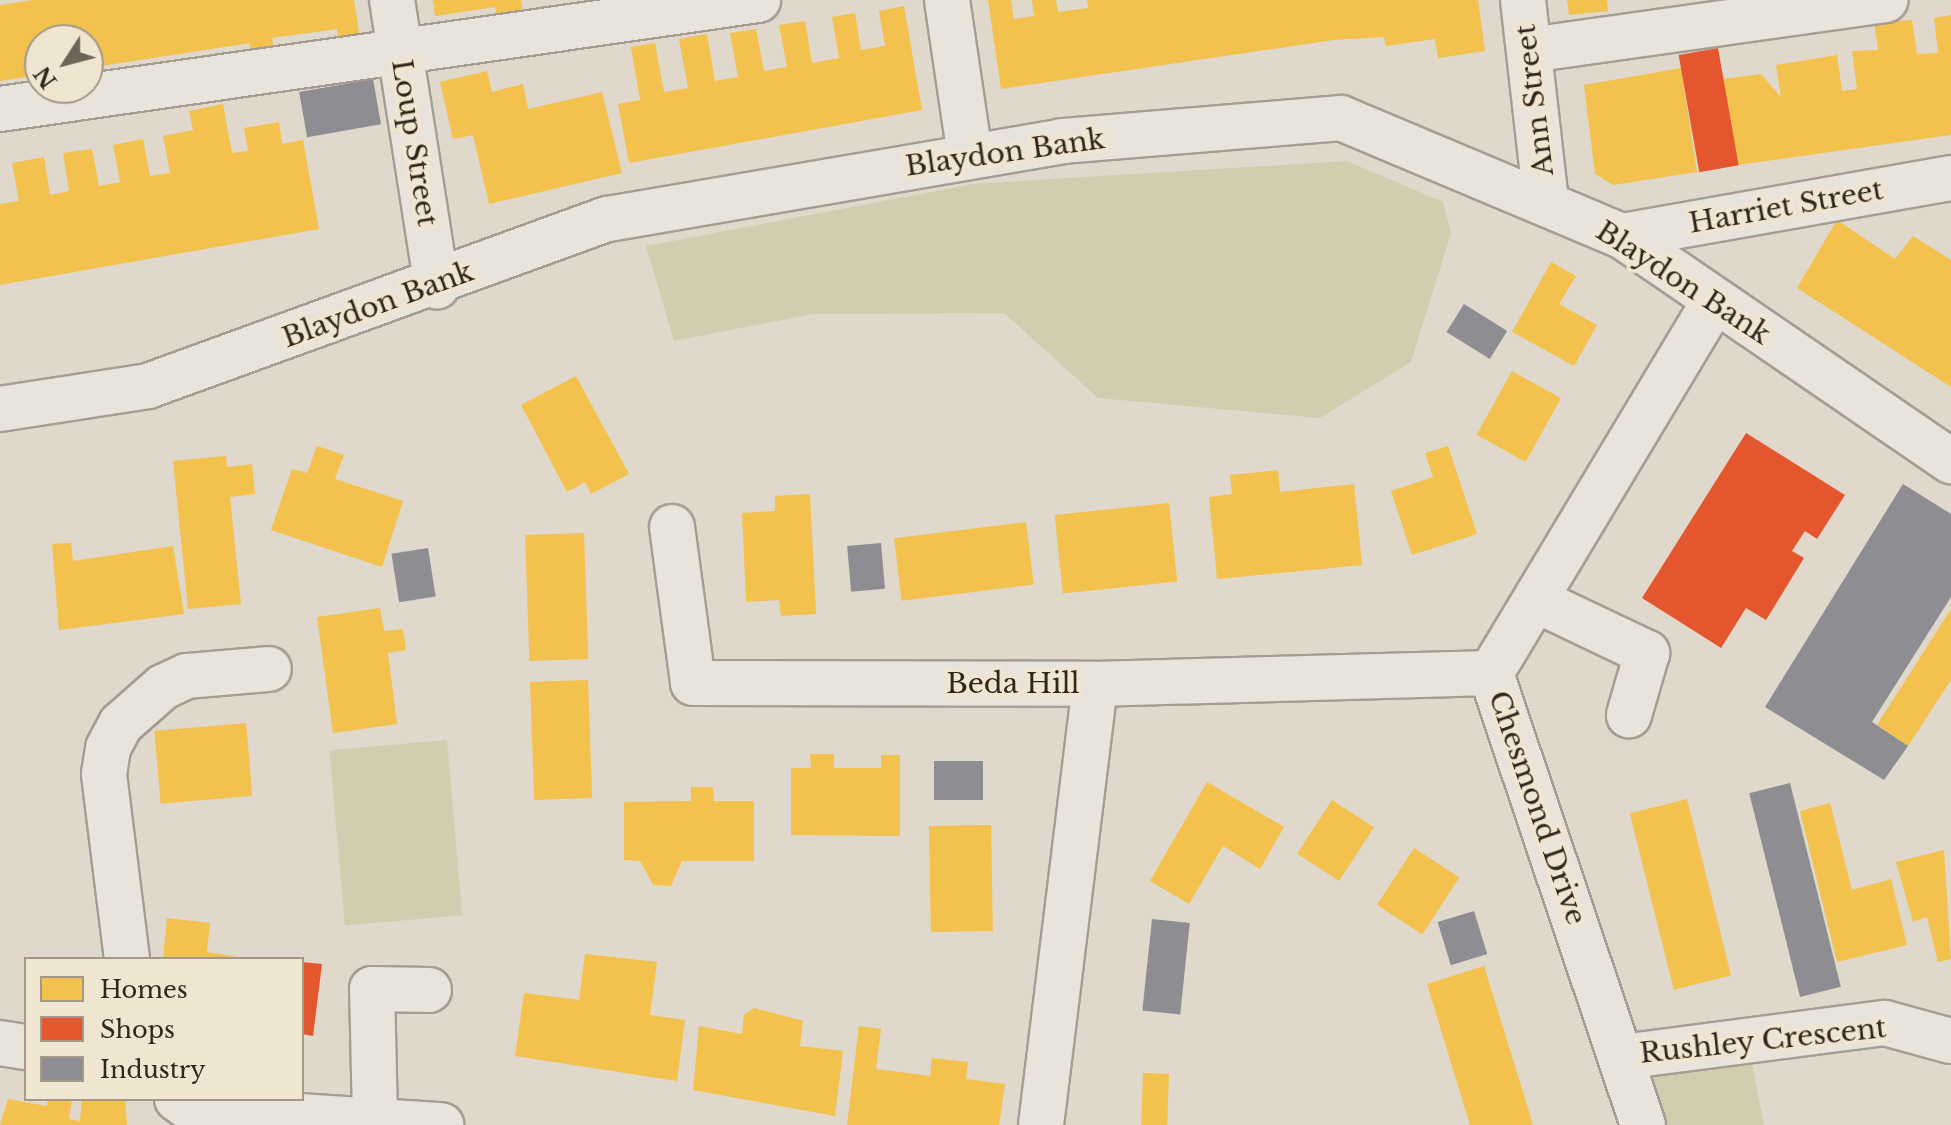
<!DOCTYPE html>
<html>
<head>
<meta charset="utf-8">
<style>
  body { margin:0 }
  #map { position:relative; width:1951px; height:1125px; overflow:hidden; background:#e0d8ca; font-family:"Libre Baskerville",serif }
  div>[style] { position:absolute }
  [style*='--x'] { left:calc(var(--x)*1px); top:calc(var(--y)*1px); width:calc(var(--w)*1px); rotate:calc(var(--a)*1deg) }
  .green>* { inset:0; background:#d0ceae; transform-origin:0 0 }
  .homes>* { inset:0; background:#f2c14e; transform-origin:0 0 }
  .shops>* { inset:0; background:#e4572e; transform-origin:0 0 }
  .industry>* { inset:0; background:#8d8d92; transform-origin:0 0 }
  .roads { filter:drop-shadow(2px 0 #a59d94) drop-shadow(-2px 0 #a59d94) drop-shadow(0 2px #a59d94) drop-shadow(0 -2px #a59d94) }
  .minor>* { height:44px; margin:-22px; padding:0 22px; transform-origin:22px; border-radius:22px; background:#e8e4db }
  span { translate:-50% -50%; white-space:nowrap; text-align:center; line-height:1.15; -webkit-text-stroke:8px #f0e5d0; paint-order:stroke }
  .street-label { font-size:28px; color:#31261e }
  .legend { position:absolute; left:24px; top:957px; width:280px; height:144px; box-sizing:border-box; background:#f0e5d0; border:2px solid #a49989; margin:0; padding:10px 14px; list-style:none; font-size:24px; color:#31261e }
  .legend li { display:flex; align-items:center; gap:16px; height:40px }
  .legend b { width:40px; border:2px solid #a49989 }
  .north { position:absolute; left:24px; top:24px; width:80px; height:80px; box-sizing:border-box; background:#f0e5d0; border:2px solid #a49989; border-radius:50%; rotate:234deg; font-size:22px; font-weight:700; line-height:32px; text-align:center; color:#31261e }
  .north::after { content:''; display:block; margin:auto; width:28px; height:36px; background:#6e645a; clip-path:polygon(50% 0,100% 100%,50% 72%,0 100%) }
</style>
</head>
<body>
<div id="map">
  <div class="green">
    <i style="clip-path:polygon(1347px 161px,1443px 202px,1451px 233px,1411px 362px,1320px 418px,1098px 398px,1004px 313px,813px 314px,674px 341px,646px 246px,973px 184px)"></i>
    <i style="left:447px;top:740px;width:176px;height:118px;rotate:85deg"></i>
    <i style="clip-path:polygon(1747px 1039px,1764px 1125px,1643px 1125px,1622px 1057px)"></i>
  </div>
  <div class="homes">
    <i style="clip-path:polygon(33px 0,354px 0,361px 45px,340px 48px,337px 29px,272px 38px,274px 53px,251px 57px,250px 43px,88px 68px,88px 40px,40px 40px,40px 75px,0 81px,0 5px)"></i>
    <i style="clip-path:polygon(433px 0,521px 0,524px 26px,499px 30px,495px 7px,435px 16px)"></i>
    <i style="clip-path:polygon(988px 0,1011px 0,1014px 19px,1034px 16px,1032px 0,1056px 0,1058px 12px,1088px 8px,1087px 0,1478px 0,1485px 51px,1438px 58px,1435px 39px,1386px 46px,1384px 37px,1334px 40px,1001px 89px)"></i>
    <i style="clip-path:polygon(1567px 0,1607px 0,1608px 11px,1569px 15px)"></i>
    <i style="clip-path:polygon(904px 6px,922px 110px,629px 163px,618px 104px,640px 100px,631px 47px,655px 43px,664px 92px,688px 88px,679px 39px,707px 34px,715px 81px,738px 77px,730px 33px,756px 29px,764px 71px,787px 67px,779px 25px,805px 21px,812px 63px,839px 58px,832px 17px,855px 13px,861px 50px,885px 46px,879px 11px)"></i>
    <i style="clip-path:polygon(1951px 15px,1951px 135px,1738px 165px,1723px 79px,1761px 74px,1781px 97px,1776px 65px,1837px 55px,1842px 91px,1857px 89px,1852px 51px,1878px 50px,1874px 23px,1912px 20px,1917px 54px,1938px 53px,1934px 18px)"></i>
    <i style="clip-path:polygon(1681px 68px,1697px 172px,1613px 185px,1595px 174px,1584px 85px)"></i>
    <i style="clip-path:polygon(487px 71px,492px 92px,523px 84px,528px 109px,602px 92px,622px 173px,489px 204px,473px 135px,453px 139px,440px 82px)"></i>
    <i style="clip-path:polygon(223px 104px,232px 153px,248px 151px,244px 128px,279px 122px,282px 144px,303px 140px,319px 229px,0 285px,0 204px,19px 201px,12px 163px,44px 157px,50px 195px,69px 191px,63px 153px,92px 149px,99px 186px,120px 182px,113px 145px,143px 139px,150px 176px,170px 173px,163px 136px,193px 130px,189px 111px)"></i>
    <i style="clip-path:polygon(1837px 220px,1895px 259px,1913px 236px,1951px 260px,1951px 387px,1797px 288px)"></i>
    <i style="clip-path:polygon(1551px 262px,1576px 276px,1559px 304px,1597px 325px,1574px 366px,1512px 332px)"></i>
    <i style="left:1512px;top:371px;width:56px;height:73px;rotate:29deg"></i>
    <i style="clip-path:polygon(576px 376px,629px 474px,591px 494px,585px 482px,567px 492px,521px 405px)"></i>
    <i style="clip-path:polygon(317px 446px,344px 455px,335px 479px,403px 501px,382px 567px,271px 530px,292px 469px,307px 473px)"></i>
    <i style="clip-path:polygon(1448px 446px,1477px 534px,1412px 555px,1391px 491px,1433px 477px,1425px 453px)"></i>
    <i style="clip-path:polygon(226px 456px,227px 467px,252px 464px,255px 494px,230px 497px,241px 604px,188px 609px,173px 461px)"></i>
    <i style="clip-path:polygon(1278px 470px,1280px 492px,1354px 484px,1362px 565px,1217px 579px,1209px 497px,1232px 494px,1230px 475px)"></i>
    <i style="clip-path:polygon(810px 494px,816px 614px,781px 616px,779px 600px,746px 602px,742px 513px,775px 511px,775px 496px)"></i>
    <i style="left:1169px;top:503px;width:79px;height:115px;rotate:84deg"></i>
    <i style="left:1026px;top:522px;width:63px;height:133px;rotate:83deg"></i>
    <i style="left:584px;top:533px;width:126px;height:59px;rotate:88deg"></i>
    <i style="clip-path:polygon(71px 543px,73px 561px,173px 546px,184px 614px,59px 630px,52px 544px)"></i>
    <i style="clip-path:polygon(380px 608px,384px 631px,403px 629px,406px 650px,388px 653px,397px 724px,333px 733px,317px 617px)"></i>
    <i style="clip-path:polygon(1951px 609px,1951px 680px,1908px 746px,1877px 725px)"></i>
    <i style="left:588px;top:680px;width:118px;height:58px;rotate:88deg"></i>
    <i style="left:246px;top:723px;width:73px;height:92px;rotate:85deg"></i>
    <i style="clip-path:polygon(810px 754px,834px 754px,834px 768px,881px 768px,881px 755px,900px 755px,900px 836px,791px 835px,791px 768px,811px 768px)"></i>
    <i style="clip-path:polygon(1207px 782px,1284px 827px,1260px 869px,1223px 846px,1189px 904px,1150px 881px)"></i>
    <i style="clip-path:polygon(691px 787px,713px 787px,714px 801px,754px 801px,754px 861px,682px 861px,671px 886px,653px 885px,640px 861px,624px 860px,624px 802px,691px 801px)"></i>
    <i style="left:1687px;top:799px;width:182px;height:59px;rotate:76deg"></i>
    <i style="left:1332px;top:800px;width:50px;height:64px;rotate:33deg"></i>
    <i style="clip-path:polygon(1830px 803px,1852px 890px,1891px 879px,1907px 945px,1837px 962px,1800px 811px)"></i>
    <i style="left:991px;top:825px;width:106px;height:62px;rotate:89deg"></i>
    <i style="left:1414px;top:848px;width:54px;height:68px;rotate:33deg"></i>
    <i style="clip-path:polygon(1944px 850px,1951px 959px,1938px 962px,1927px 917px,1913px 922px,1896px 862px)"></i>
    <i style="clip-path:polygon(167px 918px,210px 923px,207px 952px,250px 959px,163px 959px)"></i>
    <i style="clip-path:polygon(585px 954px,657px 962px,650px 1015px,685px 1020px,677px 1081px,515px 1056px,524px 993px,579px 1000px)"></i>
    <i style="clip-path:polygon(1484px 966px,1523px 1092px,1533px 1125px,1470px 1125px,1427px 984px)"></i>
    <i style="clip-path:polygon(754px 1008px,803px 1021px,800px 1046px,843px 1051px,835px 1116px,693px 1090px,699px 1026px,742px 1034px,744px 1015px)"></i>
    <i style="clip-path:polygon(859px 1026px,881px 1029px,876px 1069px,930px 1076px,932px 1058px,968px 1062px,966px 1079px,1005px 1084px,999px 1125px,847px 1125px)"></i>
    <i style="left:1143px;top:1073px;width:26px;height:52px;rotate:2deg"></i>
    <i style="clip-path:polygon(8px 1099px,47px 1106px,48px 1099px,72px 1099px,69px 1119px,80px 1121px,82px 1099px,125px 1099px,127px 1125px,0 1125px)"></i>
  </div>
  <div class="shops">
    <i style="left:1718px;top:48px;width:119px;height:40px;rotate:80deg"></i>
    <i style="clip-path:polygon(1746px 433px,1845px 495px,1817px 539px,1805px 531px,1792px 551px,1804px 558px,1766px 620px,1746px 608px,1721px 648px,1642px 598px)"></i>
    <i style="clip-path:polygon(302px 962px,322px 964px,313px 1036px,302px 1034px)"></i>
  </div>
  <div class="industry">
    <i style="left:373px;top:79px;width:46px;height:75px;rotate:80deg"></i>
    <i style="left:1464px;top:304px;width:51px;height:33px;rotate:32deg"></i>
    <i style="clip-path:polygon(1903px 484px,1951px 514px,1951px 597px,1872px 722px,1908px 746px,1884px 780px,1765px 707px)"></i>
    <i style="left:881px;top:543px;width:46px;height:34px;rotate:85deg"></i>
    <i style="left:428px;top:548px;width:49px;height:37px;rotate:81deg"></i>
    <i style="left:934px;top:761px;width:49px;height:39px"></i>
    <i style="left:1790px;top:783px;width:210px;height:42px;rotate:76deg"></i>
    <i style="left:1474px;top:911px;width:45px;height:38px;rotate:73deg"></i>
    <i style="left:1152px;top:919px;width:38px;height:92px;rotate:6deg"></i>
  </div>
  <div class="roads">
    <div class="minor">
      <i style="--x:392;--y:0;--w:290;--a:81.1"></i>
      <i style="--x:947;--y:0;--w:157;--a:81.6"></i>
      <i style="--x:1523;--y:0;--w:202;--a:83.5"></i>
      <i style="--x:1530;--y:50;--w:359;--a:-8"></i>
      <i style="--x:0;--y:109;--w:766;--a:-8.18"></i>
      <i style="--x:1622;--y:236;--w:334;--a:-10"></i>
      <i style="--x:0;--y:409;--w:150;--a:-8.8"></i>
      <i style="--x:148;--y:386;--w:489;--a:-20"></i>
      <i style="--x:608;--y:219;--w:461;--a:-9.7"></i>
      <i style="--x:1062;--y:141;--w:280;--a:-4.7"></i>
      <i style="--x:1341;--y:118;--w:305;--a:22.8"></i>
      <i style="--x:1622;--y:236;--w:399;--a:34.4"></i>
      <i style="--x:672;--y:527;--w:157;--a:82.3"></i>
      <i style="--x:693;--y:683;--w:402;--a:0.1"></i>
      <i style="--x:1095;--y:684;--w:396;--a:-1.6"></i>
      <i style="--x:1540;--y:602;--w:119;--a:25.5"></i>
      <i style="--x:1647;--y:653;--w:65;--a:106.2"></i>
      <i style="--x:127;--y:959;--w:186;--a:-97.1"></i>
      <i style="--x:104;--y:774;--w:26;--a:-81"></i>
      <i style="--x:108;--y:748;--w:27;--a:-62"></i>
      <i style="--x:121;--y:724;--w:56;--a:-41.4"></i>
      <i style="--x:163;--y:687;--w:26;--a:-25"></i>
      <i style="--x:187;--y:676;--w:82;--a:-4.9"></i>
      <i style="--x:0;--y:1043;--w:26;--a:9"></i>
      <i style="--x:1622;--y:1057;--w:265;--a:-7.4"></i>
      <i style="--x:1885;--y:1023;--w:68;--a:15.3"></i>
      <i style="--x:177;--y:1099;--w:17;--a:36"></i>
      <i style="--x:191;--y:1109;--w:251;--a:3.7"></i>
      <i style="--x:375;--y:1118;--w:129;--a:-91.3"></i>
      <i style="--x:372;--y:989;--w:57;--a:1"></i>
      <i style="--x:1041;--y:1125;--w:444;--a:-83"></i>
      <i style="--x:1643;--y:1125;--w:477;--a:-108.6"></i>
      <i style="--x:1491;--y:673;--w:431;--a:-59"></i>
    </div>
  </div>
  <div class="street-label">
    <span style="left:1535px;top:100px;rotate:-97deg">Ann Street</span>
    <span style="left:414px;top:143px;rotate:81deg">Loup Street</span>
    <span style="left:1005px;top:153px;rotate:-8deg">Blaydon Bank</span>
    <span style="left:1786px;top:207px;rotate:-10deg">Harriet Street</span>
    <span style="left:1683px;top:283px;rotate:33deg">Blaydon Bank</span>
    <span style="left:378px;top:305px;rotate:-20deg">Blaydon Bank</span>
    <span style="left:1013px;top:684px">Beda Hill</span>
    <span style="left:1537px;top:808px;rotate:71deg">Chesmond Drive</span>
    <span style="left:1763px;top:1041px;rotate:-6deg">Rushley Crescent</span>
  </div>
  <ul class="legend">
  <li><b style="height:22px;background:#f2c14e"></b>Homes</li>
  <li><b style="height:22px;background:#e4572e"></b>Shops</li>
  <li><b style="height:22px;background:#8d8d92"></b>Industry</li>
  </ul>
  <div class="north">N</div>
</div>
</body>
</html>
